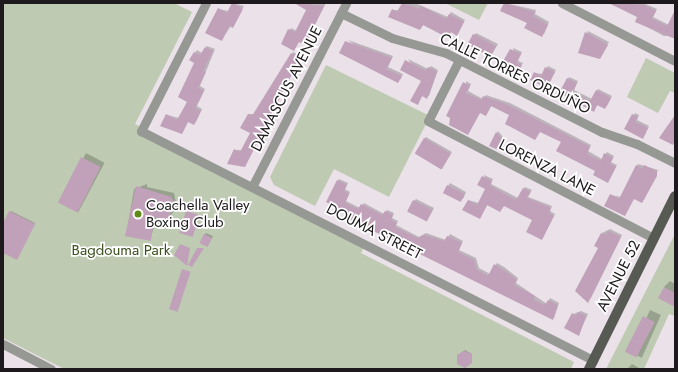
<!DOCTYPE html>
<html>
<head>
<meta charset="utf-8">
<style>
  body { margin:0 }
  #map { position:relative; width:678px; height:372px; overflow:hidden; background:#ebe1e9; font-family:Jost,sans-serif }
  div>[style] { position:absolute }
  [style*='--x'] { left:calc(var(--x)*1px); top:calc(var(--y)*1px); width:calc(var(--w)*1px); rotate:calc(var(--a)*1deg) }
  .green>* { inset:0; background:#becab2 }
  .shadow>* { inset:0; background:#0003; transform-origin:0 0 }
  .building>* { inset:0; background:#c0a1b9; transform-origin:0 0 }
  .minor>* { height:9px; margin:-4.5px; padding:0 4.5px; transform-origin:4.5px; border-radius:4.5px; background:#969894 }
  .major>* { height:10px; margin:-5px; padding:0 5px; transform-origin:5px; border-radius:5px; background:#565a52 }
  .dots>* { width:11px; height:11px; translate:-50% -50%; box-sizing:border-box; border:2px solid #fff; border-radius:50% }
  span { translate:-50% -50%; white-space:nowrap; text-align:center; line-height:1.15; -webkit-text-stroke:3.5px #fff; paint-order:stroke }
  .street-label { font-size:15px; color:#1d191c }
  .poi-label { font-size:15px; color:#1d191c }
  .left { translate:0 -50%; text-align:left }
  .park-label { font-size:15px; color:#3c501f }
  .frame { position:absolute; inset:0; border:4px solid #1d191c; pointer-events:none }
</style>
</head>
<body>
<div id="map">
  <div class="green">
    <i style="clip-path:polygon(3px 3px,174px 3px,192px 12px,135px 124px,366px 243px,361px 253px,574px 362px,571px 369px,64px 369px,3px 338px)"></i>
    <i style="clip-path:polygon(445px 3px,488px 3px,479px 20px)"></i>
    <i style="clip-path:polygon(646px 58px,675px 73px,675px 93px,670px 91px,658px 113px,627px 97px)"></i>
    <i style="clip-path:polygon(326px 65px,430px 116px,389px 197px,334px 169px,315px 206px,274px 185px,270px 177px)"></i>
    <i style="clip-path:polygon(675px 234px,675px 316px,669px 314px,644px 369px,606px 369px)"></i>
  </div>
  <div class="shadow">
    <i style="clip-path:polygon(232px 3px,244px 6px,223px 38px,219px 9px,228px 11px)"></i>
    <i style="clip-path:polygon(296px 3px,326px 3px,305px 44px,299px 41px,282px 44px,291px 28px,297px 31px,308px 9px)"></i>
    <i style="clip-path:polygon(403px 3px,415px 3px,448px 17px,451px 12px,465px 20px,457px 34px,424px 24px,420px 29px,392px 10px,399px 10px)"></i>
    <i style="clip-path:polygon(505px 3px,536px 10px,535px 14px,549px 22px,544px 34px,529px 22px,501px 11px)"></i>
    <i style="clip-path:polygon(608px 3px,643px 3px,657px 9px,653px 17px,669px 25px,675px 14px,675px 35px,664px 36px,636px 21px,639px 17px)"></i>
    <i style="clip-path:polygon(588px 31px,609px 42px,600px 58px,579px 52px)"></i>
    <i style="clip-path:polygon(476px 33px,498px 44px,491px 56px,474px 35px)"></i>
    <i style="clip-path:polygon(348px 40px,393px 56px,388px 67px,403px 74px,400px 80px)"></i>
    <i style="clip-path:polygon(207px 46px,215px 49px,200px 86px,205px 89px,197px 106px,202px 109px,196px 122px,188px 121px,182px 133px,167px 115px,179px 118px,188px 101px,196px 62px,191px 59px,197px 50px,202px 53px)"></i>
    <i style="clip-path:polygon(513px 48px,522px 52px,518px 61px,523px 63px,517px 72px)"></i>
    <i style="clip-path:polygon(293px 52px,301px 56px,245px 166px,235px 150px,242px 150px,251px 132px,248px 114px,254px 114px)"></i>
    <i style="clip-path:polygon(408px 59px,428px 69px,431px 66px,438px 70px,429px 96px,423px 95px,417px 104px,422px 80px)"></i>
    <i style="clip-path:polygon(548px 66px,556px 70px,548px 85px,535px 73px,543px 74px)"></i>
    <i style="clip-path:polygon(569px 77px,578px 81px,574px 90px,592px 99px,598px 89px,612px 96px,607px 106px,598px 104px,595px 109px,560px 93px)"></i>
    <i style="clip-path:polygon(466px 81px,471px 84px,468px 91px,483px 99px,486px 95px,510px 103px,591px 145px,588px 151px,602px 159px,607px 152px,614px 156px,611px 162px,617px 165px,609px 180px,562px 141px,540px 131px,535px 139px,510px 115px,492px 105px,486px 115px,480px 112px,468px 133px)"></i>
    <i style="clip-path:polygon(635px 113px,639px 115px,637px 120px,649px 126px,645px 135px,626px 129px)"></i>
    <i style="clip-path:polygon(498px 131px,504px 138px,499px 147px,490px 145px)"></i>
    <i style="clip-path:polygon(426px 137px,452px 152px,442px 169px,424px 139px)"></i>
    <i style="left:86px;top:153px;width:21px;height:56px;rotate:28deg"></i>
    <i style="clip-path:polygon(638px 164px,658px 170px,644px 200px,634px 198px,625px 215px,611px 195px,621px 197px)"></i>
    <i style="clip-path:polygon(484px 175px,493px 179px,491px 184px,518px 198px,525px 187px,532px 190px,528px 197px,552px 206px,550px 211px,555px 214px,543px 237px,533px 220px,504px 205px,488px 204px,481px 216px,468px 200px,479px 203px,487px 189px)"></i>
    <i style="clip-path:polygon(339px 179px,348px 183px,345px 189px,350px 192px,346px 201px,360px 208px,364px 203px,384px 214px,387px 210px,394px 213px,392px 218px,398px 221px,396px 225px,419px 237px,426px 233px,446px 240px,450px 234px,463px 241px,459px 250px,476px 258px,479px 268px,490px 274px,497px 263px,504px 267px,518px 278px,516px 283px,547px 304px,550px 298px,559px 303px,554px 318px,368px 227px,327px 202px)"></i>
    <i style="clip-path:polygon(450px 183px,466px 192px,463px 199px,444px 192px)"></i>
    <i style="clip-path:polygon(147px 184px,147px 187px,174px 193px,177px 207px,168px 219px,157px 217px,150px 240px,126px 236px,134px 189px)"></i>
    <i style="clip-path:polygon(416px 199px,434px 208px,427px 221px,414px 201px)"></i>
    <i style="clip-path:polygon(11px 211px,35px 223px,17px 259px,3px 252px,3px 226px)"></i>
    <i style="clip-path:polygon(610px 229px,622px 235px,590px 300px,602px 233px)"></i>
    <i style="clip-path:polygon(206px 233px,213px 236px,208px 245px,204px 235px)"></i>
    <i style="clip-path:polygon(670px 281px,675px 284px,675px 307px,664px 287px)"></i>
    <i style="left:650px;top:310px;width:12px;height:47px;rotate:24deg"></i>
    <i style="clip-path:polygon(581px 311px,588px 314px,579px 334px,573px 314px)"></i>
    <i style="clip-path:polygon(465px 350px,472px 354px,472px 362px,458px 355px)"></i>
    <i style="clip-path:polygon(632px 364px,641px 369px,627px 369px)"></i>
  </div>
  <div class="building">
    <i style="clip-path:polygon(232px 3px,243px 9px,233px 28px,229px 26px,222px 41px,205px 33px,218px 8px,227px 13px)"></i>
    <i style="clip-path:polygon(294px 3px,324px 6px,305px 45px,299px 42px,294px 51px,281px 44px,288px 29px,295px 32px,306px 10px)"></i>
    <i style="clip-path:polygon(402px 3px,420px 9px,421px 6px,446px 19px,449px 14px,464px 22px,457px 36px,451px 32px,448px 38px,423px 25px,420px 30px,388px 17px,392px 9px,397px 12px)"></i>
    <i style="clip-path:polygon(504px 3px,535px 12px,533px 16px,548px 25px,542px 37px,524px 28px,527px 23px,500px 11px)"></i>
    <i style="clip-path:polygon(609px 3px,644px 5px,656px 11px,652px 19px,667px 26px,675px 10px,675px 39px,635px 22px,637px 17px)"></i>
    <i style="clip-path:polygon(585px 32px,608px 45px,600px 59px,578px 53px)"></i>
    <i style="left:473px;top:34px;width:26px;height:12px;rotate:28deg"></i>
    <i style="clip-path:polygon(345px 41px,392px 58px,386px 69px,402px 76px,398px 83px,339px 53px)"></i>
    <i style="clip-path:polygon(205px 47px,213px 51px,203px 71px,206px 72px,198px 88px,204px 91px,195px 108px,201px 111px,194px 125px,188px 122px,182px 134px,160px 126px,166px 114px,177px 120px,187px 102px,178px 97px,194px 63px,189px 60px,194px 52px,200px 55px)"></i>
    <i style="clip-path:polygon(510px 49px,521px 54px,516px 63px,522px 65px,518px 73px,502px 63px)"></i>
    <i style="clip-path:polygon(291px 53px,300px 58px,245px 167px,227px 164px,234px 149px,240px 152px,250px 133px,240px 128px,248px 114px,252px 116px)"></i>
    <i style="clip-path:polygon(405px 60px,426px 71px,428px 67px,437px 72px,427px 99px,422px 96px,418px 105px,410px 101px,421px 81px,400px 70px)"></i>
    <i style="clip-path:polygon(545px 67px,555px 72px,547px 88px,530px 80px,534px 72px,541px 76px)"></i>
    <i style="clip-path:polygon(567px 78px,577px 83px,573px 92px,590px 101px,596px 90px,611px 98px,605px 109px,597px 105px,594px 112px,559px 93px)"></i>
    <i style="clip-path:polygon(463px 82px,470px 86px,466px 93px,481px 100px,483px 96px,508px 105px,590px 147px,587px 154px,601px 161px,604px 153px,613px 158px,610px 164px,616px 167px,608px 183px,593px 175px,595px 171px,556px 151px,561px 142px,540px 132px,535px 140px,505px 124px,509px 115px,491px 106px,486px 116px,480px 113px,468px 135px,449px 125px,450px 118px,446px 116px)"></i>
    <i style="clip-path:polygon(632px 114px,638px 117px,635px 122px,648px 128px,643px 139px,624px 129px)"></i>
    <i style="clip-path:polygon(675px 115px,675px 140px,673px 145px,659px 138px)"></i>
    <i style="clip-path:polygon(496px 132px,503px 140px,498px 150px,489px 146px)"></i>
    <i style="left:424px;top:138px;width:31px;height:18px;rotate:31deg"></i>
    <i style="left:81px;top:157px;width:22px;height:51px;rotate:27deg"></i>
    <i style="clip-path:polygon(636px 165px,642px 169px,644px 165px,657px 171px,657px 176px,642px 203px,634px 199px,625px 216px,604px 206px,610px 194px,619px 199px)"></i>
    <i style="clip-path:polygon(482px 176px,492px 181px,490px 186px,516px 200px,523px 188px,530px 192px,527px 198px,551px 208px,549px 213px,554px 216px,542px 240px,526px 232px,532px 220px,504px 206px,500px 212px,487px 205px,480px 219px,462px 210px,468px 200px,477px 205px,485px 189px,477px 185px)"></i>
    <i style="clip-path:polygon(337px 180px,347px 185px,344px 191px,349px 194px,345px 203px,358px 209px,361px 204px,382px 215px,385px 211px,393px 215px,391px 220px,397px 223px,395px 227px,417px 238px,424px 235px,444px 241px,447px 236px,462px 243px,458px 252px,474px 260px,477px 270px,488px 276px,494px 264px,502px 269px,517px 280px,514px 285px,535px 296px,533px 300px,545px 305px,548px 300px,558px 305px,553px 320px,345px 217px,347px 213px,326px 202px)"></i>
    <i style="left:447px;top:185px;width:20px;height:9px;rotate:27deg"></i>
    <i style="clip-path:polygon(136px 186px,171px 197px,174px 202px,168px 220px,154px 217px,151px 241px,125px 236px)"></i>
    <i style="left:413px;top:200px;width:22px;height:13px;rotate:27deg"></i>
    <i style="clip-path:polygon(9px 211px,35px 224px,17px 260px,3px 253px,3px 223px)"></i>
    <i style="left:186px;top:211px;width:14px;height:23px;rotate:17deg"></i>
    <i style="clip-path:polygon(608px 231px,621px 237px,588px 303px,575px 291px,598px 248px,594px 246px,601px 233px,606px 235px)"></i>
    <i style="left:204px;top:234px;width:9px;height:10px;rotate:27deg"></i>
    <i style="clip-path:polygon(180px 244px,190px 248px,187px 266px,174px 255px)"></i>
    <i style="clip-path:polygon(197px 248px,204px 248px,192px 267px,188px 265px)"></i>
    <i style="left:182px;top:269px;width:9px;height:42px;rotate:18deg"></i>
    <i style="clip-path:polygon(664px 287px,675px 293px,675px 307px,658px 298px)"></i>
    <i style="clip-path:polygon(578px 312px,586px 316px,579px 336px,564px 328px,572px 313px,576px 316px)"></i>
    <i style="left:643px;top:316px;width:13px;height:40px;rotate:27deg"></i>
    <i style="clip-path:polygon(464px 351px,472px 354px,472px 363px,465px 368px,457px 364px,457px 355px)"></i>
  </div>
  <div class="minor">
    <i style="--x:206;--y:3;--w:144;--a:116.9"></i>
    <i style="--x:141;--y:131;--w:507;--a:26.87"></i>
    <i style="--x:562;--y:3;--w:127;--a:27.2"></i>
    <i style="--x:341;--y:13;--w:57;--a:26.1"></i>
    <i style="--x:392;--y:38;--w:56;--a:15.5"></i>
    <i style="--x:446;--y:53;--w:175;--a:26.9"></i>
    <i style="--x:602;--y:132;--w:37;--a:19"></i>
    <i style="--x:637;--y:144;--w:42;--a:26.6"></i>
    <i style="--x:459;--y:60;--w:68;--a:116.9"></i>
    <i style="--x:428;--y:121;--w:254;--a:27.4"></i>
    <i style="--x:252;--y:187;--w:207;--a:-62.9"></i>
    <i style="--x:3;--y:344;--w:54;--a:27.5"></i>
  </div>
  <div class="major">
    <i style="--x:589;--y:369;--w:193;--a:-63.6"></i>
  </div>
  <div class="dots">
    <i style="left:138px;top:214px;background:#618a16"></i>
  </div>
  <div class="street-label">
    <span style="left:515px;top:74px;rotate:26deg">CALLE TORRES ORDUÑO</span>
    <span style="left:287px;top:89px;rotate:-63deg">DAMASCUS AVENUE</span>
    <span style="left:547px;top:168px;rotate:27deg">LORENZA LANE</span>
    <span style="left:374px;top:232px;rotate:27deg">DOUMA STREET</span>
    <span style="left:619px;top:276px;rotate:-63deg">AVENUE 52</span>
  </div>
  <div class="poi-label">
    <span class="left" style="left:146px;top:214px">Coachella Valley<br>Boxing Club</span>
  </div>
  <div class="park-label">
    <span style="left:121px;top:251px">Bagdouma Park</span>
  </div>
  <div class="frame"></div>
</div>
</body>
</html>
